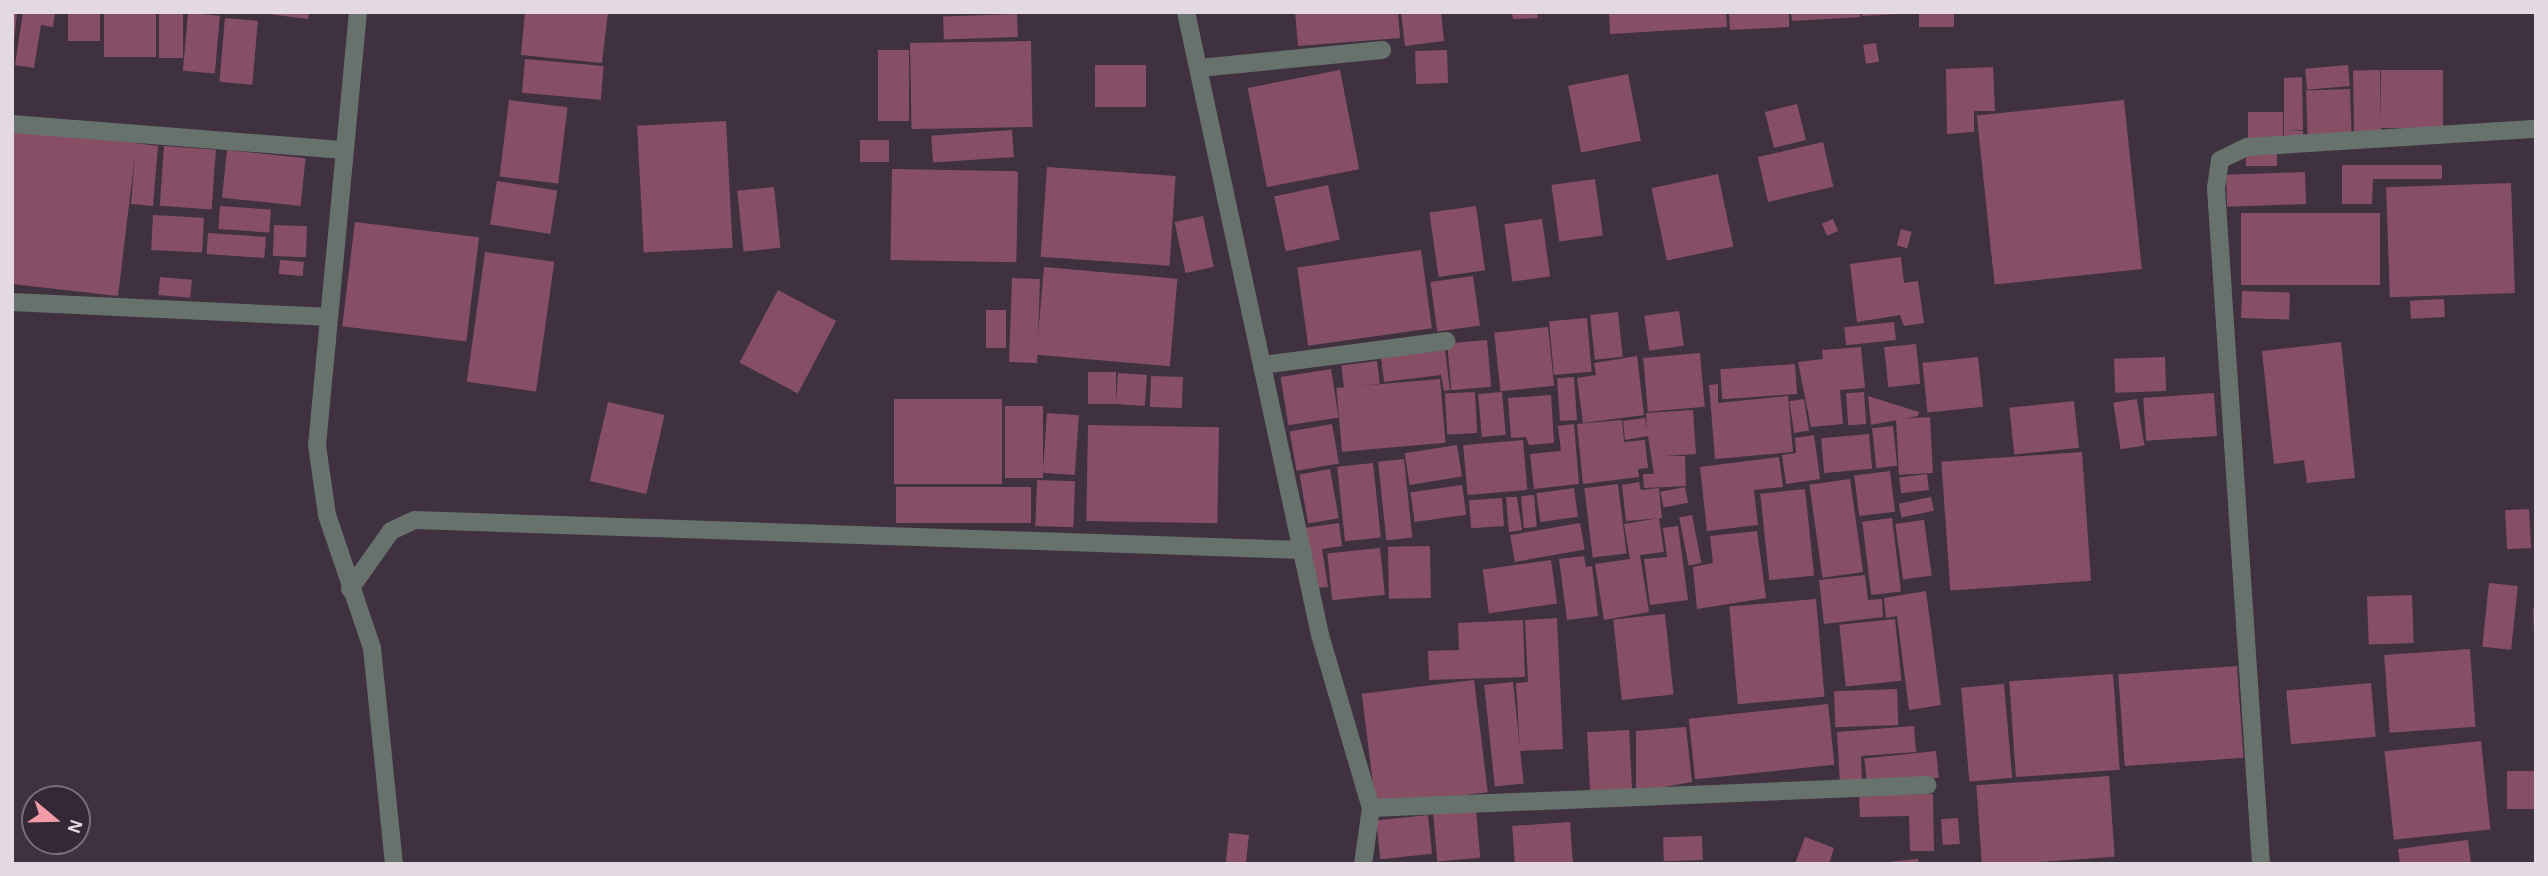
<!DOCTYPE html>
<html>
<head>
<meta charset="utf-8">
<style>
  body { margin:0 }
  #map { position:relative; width:2548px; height:876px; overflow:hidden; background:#3f3140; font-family:"Alegreya Sans",sans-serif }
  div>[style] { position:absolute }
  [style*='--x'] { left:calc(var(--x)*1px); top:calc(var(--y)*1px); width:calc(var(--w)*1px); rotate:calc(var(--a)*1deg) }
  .building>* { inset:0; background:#874f66; transform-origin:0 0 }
  .minor>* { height:18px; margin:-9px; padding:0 9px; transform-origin:9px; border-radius:9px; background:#68726c }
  span { translate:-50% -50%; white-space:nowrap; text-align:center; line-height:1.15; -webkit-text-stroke:6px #352735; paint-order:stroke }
  .frame { position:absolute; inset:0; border:14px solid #e2d9e2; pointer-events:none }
  .north { position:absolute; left:21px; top:785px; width:70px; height:70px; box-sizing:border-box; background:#352735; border:2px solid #7a6e7a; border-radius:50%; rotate:109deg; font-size:19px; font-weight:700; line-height:28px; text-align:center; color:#e2d9e2 }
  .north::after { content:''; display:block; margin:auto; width:24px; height:32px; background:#f39aa8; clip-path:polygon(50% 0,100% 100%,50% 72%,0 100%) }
</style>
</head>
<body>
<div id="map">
  <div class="building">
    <i style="clip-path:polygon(12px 12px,17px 12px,14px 41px,12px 41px)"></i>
    <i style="clip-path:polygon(23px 12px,55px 12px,53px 27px,41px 25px,34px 68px,15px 65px)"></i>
    <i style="left:68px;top:12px;width:32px;height:29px"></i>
    <i style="left:104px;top:12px;width:52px;height:45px"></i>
    <i style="left:159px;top:12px;width:24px;height:46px"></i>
    <i style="clip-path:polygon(251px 12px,309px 12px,308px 19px)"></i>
    <i style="clip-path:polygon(525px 12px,608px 12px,602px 63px,521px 55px)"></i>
    <i style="clip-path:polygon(1295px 12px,1398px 12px,1400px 38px,1298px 46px)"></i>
    <i style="clip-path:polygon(1401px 12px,1441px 12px,1444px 41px,1405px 46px)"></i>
    <i style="clip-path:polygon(1512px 12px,1537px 12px,1538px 18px,1513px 19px)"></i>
    <i style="clip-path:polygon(1609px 12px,1726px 12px,1727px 27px,1610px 34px)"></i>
    <i style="clip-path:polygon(1729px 12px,1789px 12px,1789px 27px,1730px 30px)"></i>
    <i style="clip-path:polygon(1791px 12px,1860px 12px,1860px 17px,1792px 21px)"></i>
    <i style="clip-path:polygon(1862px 12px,1900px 12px,1900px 14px,1862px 16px)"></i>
    <i style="left:1919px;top:12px;width:35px;height:15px"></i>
    <i style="left:188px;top:13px;width:32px;height:58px;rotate:5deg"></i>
    <i style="left:1017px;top:14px;width:23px;height:74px;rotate:88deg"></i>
    <i style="left:225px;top:18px;width:33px;height:64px;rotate:5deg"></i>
    <i style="left:1031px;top:41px;width:86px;height:121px;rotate:89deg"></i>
    <i style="left:1876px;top:43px;width:19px;height:13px;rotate:81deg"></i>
    <i style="left:878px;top:50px;width:31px;height:71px"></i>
    <i style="left:1447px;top:50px;width:33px;height:32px;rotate:88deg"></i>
    <i style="left:525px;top:59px;width:79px;height:34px;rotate:5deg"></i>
    <i style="left:1146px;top:65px;width:42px;height:51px;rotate:90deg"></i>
    <i style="left:2348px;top:65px;width:21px;height:43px;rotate:85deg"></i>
    <i style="clip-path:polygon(1993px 67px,1995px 111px,1974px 111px,1974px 132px,1947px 134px,1946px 69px)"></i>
    <i style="left:1340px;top:70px;width:101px;height:94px;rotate:79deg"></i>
    <i style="left:2380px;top:70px;width:63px;height:27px;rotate:89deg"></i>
    <i style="left:2381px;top:70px;width:62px;height:58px"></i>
    <i style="left:1628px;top:74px;width:68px;height:61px;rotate:79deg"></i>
    <i style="clip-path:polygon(2302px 77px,2303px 130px,2288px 131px,2303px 131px,2303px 143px,2284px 143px,2284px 78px)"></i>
    <i style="left:2350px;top:89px;width:47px;height:44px;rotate:88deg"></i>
    <i style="left:509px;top:100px;width:59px;height:77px;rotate:7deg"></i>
    <i style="left:2124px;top:100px;width:170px;height:148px;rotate:84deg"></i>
    <i style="left:1797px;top:104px;width:37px;height:33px;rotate:76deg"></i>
    <i style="left:2248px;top:112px;width:35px;height:32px"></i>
    <i style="left:726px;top:121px;width:127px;height:89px;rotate:87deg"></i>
    <i style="clip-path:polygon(12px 126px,158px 146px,153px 206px,131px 204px,135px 155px,118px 296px,12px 284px)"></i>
    <i style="left:1012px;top:130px;width:27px;height:81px;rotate:86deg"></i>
    <i style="left:860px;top:140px;width:29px;height:22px"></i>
    <i style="left:1823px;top:142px;width:46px;height:67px;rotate:77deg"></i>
    <i style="left:164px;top:146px;width:52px;height:60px;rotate:4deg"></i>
    <i style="left:2246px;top:149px;width:31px;height:17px"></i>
    <i style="left:227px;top:150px;width:79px;height:48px;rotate:6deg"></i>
    <i style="clip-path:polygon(2342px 165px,2442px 165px,2442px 179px,2373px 179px,2372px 204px,2342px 204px)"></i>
    <i style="left:1047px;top:167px;width:129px;height:90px;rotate:4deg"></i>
    <i style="left:892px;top:169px;width:126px;height:91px;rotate:1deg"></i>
    <i style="left:2305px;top:172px;width:32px;height:79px;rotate:88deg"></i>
    <i style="left:1718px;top:174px;width:74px;height:68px;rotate:78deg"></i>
    <i style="left:1595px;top:179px;width:57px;height:44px;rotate:82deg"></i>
    <i style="left:497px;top:181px;width:61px;height:44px;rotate:9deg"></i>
    <i style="left:2511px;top:183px;width:110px;height:125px;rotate:88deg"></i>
    <i style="left:1328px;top:185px;width:56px;height:55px;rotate:78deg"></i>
    <i style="left:774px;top:187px;width:61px;height:37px;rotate:84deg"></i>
    <i style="left:220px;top:206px;width:51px;height:23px;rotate:4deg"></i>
    <i style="left:1476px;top:206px;width:65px;height:47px;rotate:82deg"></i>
    <i style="left:2380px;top:213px;width:72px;height:139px;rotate:90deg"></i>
    <i style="left:153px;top:215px;width:51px;height:35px;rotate:3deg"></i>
    <i style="left:1203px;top:216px;width:52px;height:29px;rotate:78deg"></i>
    <i style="left:1542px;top:219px;width:58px;height:38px;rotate:82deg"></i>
    <i style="left:1833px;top:219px;width:13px;height:12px;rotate:67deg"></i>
    <i style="left:355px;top:222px;width:125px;height:105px;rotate:7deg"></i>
    <i style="left:274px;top:225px;width:33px;height:31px;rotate:2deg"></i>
    <i style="left:1901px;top:229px;width:11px;height:17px;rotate:15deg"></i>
    <i style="left:208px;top:233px;width:58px;height:21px;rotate:4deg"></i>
    <i style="left:1421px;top:250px;width:79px;height:125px;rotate:82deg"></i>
    <i style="left:485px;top:252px;width:70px;height:131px;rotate:8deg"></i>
    <i style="clip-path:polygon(1901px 257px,1904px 283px,1918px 281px,1924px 323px,1904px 326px,1900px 315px,1857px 322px,1850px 264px)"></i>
    <i style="left:280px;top:260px;width:24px;height:14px;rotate:5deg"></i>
    <i style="left:1044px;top:267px;width:134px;height:88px;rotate:5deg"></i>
    <i style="left:1473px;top:276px;width:50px;height:43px;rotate:82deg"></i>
    <i style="left:160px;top:277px;width:32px;height:18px;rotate:5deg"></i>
    <i style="left:1012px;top:278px;width:28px;height:84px;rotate:2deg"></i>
    <i style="left:778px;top:290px;width:66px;height:82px;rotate:28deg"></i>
    <i style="left:2242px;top:291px;width:48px;height:27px;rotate:2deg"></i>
    <i style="left:2444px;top:299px;width:18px;height:34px;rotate:87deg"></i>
    <i style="left:986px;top:310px;width:20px;height:38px"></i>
    <i style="left:1679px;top:311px;width:35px;height:35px;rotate:82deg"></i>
    <i style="left:1618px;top:312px;width:45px;height:28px;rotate:84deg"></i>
    <i style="left:1587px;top:318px;width:54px;height:38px;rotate:85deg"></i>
    <i style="left:1894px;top:322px;width:18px;height:50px;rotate:84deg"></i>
    <i style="left:1548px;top:327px;width:59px;height:54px;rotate:84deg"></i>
    <i style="left:1487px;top:340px;width:47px;height:40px;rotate:85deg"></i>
    <i style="clip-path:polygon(2341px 342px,2355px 478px,2307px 483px,2304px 460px,2274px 464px,2262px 351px)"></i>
    <i style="left:1916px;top:344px;width:40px;height:32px;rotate:84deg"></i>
    <i style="clip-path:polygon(1861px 347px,1865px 388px,1840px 390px,1843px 424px,1811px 427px,1798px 362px,1823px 359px,1822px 350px)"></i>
    <i style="clip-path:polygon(1445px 350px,1450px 390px,1444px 391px,1441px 375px,1384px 382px,1381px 358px)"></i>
    <i style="left:1700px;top:353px;width:54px;height:57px;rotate:85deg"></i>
    <i style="clip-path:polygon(1637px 356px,1644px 415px,1583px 423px,1577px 378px,1596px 375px,1594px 363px)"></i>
    <i style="left:1978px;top:357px;width:50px;height:56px;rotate:84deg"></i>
    <i style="left:2165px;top:357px;width:34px;height:51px;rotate:88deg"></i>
    <i style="left:1377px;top:361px;width:23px;height:36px;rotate:83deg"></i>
    <i style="left:1795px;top:364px;width:30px;height:75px;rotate:86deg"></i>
    <i style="left:1331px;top:369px;width:49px;height:51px;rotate:81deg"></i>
    <i style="left:1088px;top:372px;width:28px;height:32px"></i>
    <i style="left:1118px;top:373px;width:29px;height:31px;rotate:4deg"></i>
    <i style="left:1151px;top:376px;width:32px;height:31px;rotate:2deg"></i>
    <i style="left:1574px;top:377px;width:43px;height:17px;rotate:86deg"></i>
    <i style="left:1440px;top:379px;width:64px;height:104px;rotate:85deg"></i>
    <i style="clip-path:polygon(1718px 384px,1718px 403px,1788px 396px,1793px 452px,1715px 459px,1709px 385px)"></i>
    <i style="left:1475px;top:392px;width:41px;height:30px;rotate:87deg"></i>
    <i style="left:1502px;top:392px;width:43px;height:24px;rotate:85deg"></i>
    <i style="left:1864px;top:392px;width:32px;height:18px;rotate:86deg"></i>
    <i style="left:2214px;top:393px;width:43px;height:71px;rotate:86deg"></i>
    <i style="clip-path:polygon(1551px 395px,1554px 443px,1529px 445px,1526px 437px,1511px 438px,1508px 398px)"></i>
    <i style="clip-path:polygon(1868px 396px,1919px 412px,1918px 416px,1871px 425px)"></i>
    <i style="left:894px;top:399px;width:108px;height:85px"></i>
    <i style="left:1804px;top:399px;width:32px;height:15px;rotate:81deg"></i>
    <i style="left:2137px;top:399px;width:47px;height:24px;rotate:81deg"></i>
    <i style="left:2074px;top:401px;width:47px;height:65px;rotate:84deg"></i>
    <i style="left:608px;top:402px;width:58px;height:81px;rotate:13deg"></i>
    <i style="left:1005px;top:406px;width:38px;height:72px"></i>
    <i style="clip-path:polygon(1693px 410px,1696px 454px,1664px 456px,1685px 456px,1686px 486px,1644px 488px,1643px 474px,1654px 474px,1648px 436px,1625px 440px,1623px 421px,1645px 418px,1647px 430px,1646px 413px)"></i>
    <i style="left:1047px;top:413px;width:32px;height:60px;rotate:4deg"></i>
    <i style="left:1930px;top:417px;width:56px;height:34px;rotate:87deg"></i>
    <i style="clip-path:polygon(1622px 420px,1624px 442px,1645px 440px,1648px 468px,1638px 469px,1639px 477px,1583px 484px,1577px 424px)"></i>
    <i style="left:1332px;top:424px;width:40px;height:43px;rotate:80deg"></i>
    <i style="clip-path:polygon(1574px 424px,1579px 484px,1534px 489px,1530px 454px,1561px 451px,1558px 426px)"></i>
    <i style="left:1088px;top:425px;width:131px;height:96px;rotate:1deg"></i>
    <i style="left:1893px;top:426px;width:40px;height:21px;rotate:84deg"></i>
    <i style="left:1869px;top:434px;width:35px;height:48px;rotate:85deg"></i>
    <i style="clip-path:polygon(1814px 435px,1820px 479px,1786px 484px,1782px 455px,1796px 453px,1795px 438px)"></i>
    <i style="left:1523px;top:440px;width:50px;height:60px;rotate:85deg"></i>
    <i style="left:1457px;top:445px;width:32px;height:53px;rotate:81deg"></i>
    <i style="left:2082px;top:452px;width:129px;height:141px;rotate:86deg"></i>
    <i style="clip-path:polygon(1779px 457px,1783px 487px,1754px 490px,1758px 525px,1707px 531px,1700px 467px)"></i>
    <i style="left:1404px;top:459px;width:79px;height:26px;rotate:84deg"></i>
    <i style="left:1373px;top:463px;width:75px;height:36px;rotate:84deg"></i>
    <i style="left:1330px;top:469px;width:50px;height:31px;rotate:80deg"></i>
    <i style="left:1890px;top:471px;width:41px;height:36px;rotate:83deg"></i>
    <i style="left:1927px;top:474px;width:16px;height:28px;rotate:83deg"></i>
    <i style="left:1850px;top:479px;width:94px;height:41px;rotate:82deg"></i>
    <i style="left:1037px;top:480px;width:38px;height:46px;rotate:2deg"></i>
    <i style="clip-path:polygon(1639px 482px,1641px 490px,1659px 488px,1662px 518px,1626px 521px,1622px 485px)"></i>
    <i style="left:1618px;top:484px;width:70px;height:34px;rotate:83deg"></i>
    <i style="left:1462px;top:485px;width:30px;height:52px;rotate:82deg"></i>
    <i style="left:1031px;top:487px;width:36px;height:135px;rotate:90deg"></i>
    <i style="left:1685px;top:487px;width:16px;height:25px;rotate:79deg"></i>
    <i style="left:1574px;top:488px;width:29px;height:38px;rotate:82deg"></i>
    <i style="left:1805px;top:489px;width:87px;height:45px;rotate:84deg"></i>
    <i style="left:1534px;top:495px;width:32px;height:13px;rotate:85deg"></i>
    <i style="clip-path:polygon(1506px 497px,1517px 497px,1522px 530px,1509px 532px)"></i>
    <i style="left:1931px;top:497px;width:14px;height:33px;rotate:78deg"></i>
    <i style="left:1502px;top:498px;width:28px;height:33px;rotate:86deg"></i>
    <i style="left:2529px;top:509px;width:39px;height:24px;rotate:87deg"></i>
    <i style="left:1692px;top:515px;width:49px;height:13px;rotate:79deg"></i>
    <i style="clip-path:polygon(1659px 518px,1664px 552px,1640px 555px,1649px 612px,1604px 620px,1595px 564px,1630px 559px,1624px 524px)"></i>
    <i style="left:1892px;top:518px;width:74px;height:30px;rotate:83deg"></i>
    <i style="left:1924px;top:520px;width:56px;height:29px;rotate:82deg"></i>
    <i style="clip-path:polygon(1339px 523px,1342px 546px,1322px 549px,1328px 587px,1314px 588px,1304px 528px)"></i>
    <i style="left:1580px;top:523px;width:27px;height:71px;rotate:80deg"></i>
    <i style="clip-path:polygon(1678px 526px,1688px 600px,1650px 605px,1644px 559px,1667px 557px,1663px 528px)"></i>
    <i style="clip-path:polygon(1757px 531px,1766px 598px,1697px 609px,1693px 567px,1713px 563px,1710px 536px)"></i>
    <i style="left:1430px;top:546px;width:52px;height:42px;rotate:89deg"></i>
    <i style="left:1380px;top:548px;width:47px;height:53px;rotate:84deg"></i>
    <i style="clip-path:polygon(1584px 556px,1586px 567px,1592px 566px,1598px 616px,1567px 620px,1559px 559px)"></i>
    <i style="left:1551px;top:560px;width:44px;height:69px;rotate:82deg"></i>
    <i style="clip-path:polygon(1865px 575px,1868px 600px,1882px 599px,1883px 617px,1824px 624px,1819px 580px)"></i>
    <i style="left:2489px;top:583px;width:29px;height:64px;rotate:6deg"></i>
    <i style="clip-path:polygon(1926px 591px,1941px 705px,1909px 710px,1897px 616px,1886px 618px,1884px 598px)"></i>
    <i style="left:2412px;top:595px;width:48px;height:45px;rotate:88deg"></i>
    <i style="left:1816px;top:599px;width:98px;height:87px;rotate:85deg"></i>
    <i style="clip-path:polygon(2533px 609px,2536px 609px,2536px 634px,2534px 634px)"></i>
    <i style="left:1665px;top:614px;width:81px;height:52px;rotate:84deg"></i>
    <i style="clip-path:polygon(1557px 618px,1563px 749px,1520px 751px,1516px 683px,1528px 682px,1525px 620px)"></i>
    <i style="left:1895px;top:619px;width:62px;height:56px;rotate:84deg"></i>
    <i style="clip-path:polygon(1523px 620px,1525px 677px,1429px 680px,1428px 651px,1459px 650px,1458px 623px)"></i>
    <i style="left:2470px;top:649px;width:78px;height:86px;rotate:86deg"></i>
    <i style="left:2237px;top:666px;width:92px;height:119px;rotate:86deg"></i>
    <i style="left:2113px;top:674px;width:96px;height:104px;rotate:86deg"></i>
    <i style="left:1474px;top:680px;width:113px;height:113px;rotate:83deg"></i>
    <i style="left:1513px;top:682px;width:102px;height:29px;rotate:84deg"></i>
    <i style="left:2371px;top:683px;width:54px;height:85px;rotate:85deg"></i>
    <i style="left:2004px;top:684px;width:94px;height:43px;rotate:85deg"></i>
    <i style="left:1897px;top:689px;width:36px;height:63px;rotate:88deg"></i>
    <i style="left:1828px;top:704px;width:61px;height:140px;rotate:84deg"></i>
    <i style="clip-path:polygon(1914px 726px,1916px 752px,1861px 756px,1862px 781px,1840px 783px,1837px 732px)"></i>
    <i style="clip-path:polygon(1686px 727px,1692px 782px,1636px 792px,1636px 731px)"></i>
    <i style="left:1629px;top:730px;width:60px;height:42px;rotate:87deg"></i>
    <i style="left:2481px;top:741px;width:89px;height:97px;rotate:84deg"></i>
    <i style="left:1936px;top:751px;width:27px;height:72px;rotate:84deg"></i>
    <i style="left:2536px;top:771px;width:38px;height:29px;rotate:90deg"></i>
    <i style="left:2109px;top:776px;width:81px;height:133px;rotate:86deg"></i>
    <i style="clip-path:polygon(1933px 794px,1934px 851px,1910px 851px,1909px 816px,1860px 817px,1859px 795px)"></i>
    <i style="left:1476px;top:810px;width:48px;height:43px;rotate:85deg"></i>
    <i style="left:1428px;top:815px;width:39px;height:52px;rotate:84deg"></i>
    <i style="left:1958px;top:818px;width:26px;height:17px;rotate:86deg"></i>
    <i style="left:1570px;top:822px;width:42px;height:58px;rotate:86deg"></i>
    <i style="left:1229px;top:833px;width:20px;height:31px;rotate:6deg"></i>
    <i style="left:1702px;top:836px;width:24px;height:39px;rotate:88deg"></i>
    <i style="clip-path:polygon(1805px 837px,1834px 848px,1829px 864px,1795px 864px)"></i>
    <i style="clip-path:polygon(2468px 840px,2471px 864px,2400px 864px,2398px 849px)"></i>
    <i style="clip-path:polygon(1918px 859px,1919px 864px,1890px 864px,1889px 862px)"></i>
  </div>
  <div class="minor">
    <i style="--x:358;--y:12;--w:435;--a:95.4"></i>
    <i style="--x:317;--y:445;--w:71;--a:81.9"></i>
    <i style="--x:327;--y:515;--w:140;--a:71.3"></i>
    <i style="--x:372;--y:648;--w:217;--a:84.2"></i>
    <i style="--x:1186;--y:12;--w:637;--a:77.86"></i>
    <i style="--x:1320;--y:635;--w:180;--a:73.6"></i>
    <i style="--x:1371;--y:808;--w:57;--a:98.1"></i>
    <i style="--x:1199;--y:68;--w:184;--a:-5.6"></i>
    <i style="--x:12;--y:124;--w:333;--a:4.5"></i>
    <i style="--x:12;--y:302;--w:315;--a:2.7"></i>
    <i style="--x:1262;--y:365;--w:186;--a:-7.4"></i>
    <i style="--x:350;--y:589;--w:71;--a:-54.7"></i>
    <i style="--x:391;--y:531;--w:26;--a:-25"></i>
    <i style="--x:415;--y:520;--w:888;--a:1.94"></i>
    <i style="--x:1371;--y:808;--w:557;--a:-2.36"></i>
    <i style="--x:2261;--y:864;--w:677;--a:-93.81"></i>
    <i style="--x:2216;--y:188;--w:28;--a:-82"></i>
    <i style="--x:2220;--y:160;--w:30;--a:-26"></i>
    <i style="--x:2247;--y:147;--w:290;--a:-3.6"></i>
  </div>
  <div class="frame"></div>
  <div class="north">N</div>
</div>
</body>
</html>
